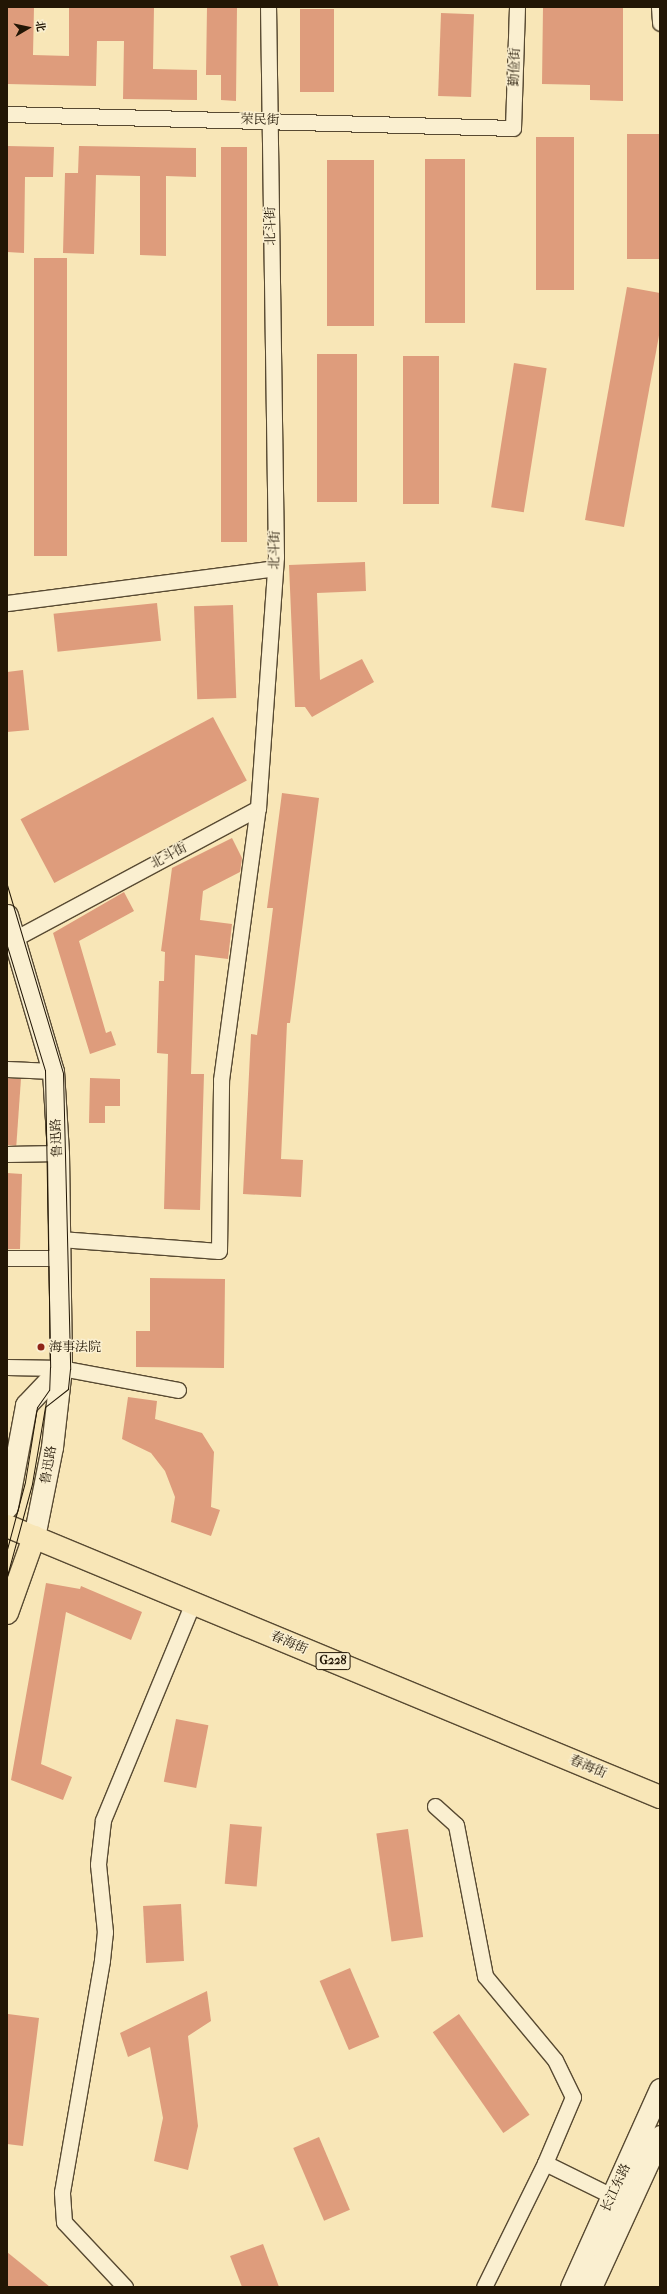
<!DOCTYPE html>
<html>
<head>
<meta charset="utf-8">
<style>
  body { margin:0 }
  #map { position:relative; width:667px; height:2294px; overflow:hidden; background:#f8e6b7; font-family:"IM FELL French Canon","Noto Serif SC",serif }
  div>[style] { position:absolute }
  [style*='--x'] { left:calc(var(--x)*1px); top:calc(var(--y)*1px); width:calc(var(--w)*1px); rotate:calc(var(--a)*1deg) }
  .building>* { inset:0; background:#de9c7c; transform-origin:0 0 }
  .roads { filter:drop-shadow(1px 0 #584a32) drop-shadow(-1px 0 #584a32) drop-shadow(0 1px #584a32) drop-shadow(0 -1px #584a32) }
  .minor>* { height:15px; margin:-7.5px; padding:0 7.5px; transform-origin:7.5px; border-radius:7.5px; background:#faefd0 }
  .secondary>* { height:21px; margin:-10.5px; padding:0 10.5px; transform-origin:10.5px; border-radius:10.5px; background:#faefd0 }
  .trunk>* { height:22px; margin:-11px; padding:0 11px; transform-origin:11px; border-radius:11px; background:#f8e6b7 }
  .tram>* { height:1px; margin:-0.5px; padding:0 0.5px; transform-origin:0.5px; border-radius:0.5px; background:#221605 }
  .dots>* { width:11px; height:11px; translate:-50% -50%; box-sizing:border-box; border:2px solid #faefd0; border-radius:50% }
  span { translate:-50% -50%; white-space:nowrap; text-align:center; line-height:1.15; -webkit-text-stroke:3px #faefd0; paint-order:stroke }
  .shield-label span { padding:1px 3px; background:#faefd0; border:1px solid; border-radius:3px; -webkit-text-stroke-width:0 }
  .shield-label { font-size:12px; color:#221605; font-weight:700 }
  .street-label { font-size:13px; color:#221605 }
  .poi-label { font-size:13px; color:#221605 }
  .left { translate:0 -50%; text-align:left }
  .frame { position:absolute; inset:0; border:8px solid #221605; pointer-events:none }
  .north { position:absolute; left:8px; top:8px; width:40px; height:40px; -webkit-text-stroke:3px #faefd0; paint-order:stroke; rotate:81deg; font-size:11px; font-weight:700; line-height:16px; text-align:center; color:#221605 }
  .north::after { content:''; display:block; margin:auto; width:14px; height:18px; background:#221605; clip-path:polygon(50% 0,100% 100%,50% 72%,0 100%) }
</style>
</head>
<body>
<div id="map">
  <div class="building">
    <i style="clip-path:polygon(7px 7px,34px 7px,33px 55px,69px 56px,69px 7px,154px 7px,153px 69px,197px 70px,197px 100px,123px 99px,124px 41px,97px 41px,96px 86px,7px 84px)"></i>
    <i style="clip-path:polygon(207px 7px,237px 7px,236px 101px,221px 100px,221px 75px,206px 75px)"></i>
    <i style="clip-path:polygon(543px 7px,623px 7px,623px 101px,590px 100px,590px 85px,542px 84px)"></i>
    <i style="left:300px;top:9px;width:34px;height:83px"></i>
    <i style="left:441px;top:13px;width:33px;height:83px;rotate:2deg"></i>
    <i style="left:627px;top:134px;width:33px;height:125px"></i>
    <i style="left:536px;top:137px;width:38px;height:153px"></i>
    <i style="clip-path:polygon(7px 146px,54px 147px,53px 177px,25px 177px,24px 253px,7px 252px)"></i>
    <i style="clip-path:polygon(79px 146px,196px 148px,196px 177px,166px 176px,166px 256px,140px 255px,140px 176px,96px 175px,94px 254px,63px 253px,65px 173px,78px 173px)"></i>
    <i style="left:221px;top:147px;width:26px;height:395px"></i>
    <i style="left:425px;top:159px;width:40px;height:164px"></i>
    <i style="left:327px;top:160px;width:47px;height:166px"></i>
    <i style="left:34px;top:258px;width:33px;height:298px"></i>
    <i style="clip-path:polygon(627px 287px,660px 293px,660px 330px,624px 527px,585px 520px)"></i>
    <i style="left:317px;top:354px;width:40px;height:148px"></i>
    <i style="left:403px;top:356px;width:36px;height:148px"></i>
    <i style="left:514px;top:363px;width:33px;height:146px;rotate:9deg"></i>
    <i style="clip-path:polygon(365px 562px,366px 591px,317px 593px,320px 680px,362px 659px,374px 682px,312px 717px,305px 707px,295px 707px,289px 565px)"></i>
    <i style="left:157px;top:603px;width:38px;height:104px;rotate:84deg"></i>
    <i style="left:233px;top:605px;width:93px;height:39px;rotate:88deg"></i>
    <i style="clip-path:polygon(23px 670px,29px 730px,7px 732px,7px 672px)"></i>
    <i style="left:213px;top:717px;width:72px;height:218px;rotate:62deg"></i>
    <i style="clip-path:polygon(282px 793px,319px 798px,290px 1023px,287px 1023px,281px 1159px,303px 1160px,301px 1197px,243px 1194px,251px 1034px,257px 1035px,273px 908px,267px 908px)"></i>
    <i style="clip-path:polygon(232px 838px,242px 858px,240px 872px,203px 891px,200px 920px,232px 924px,228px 959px,195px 955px,191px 1074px,204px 1074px,200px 1210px,164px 1209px,168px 1054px,157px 1053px,159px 981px,164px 981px,165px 952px,161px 951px,172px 868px)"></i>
    <i style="clip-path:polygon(124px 892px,134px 911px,79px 941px,106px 1033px,111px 1031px,116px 1045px,90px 1054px,53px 933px)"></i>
    <i style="left:7px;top:1078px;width:14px;height:67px;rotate:4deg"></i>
    <i style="clip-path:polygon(90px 1078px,120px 1079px,120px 1106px,105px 1106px,105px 1123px,89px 1123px)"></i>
    <i style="clip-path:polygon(7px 1173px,22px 1174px,20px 1249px,7px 1249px)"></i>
    <i style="clip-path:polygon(150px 1278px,225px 1279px,224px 1368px,136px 1367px,136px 1331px,150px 1331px)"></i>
    <i style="clip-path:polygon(128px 1397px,157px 1401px,155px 1419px,202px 1433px,214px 1452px,211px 1507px,220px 1510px,211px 1536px,171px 1522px,175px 1497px,165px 1471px,151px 1453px,122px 1439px)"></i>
    <i style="clip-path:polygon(46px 1583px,80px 1589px,81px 1586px,142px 1612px,131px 1640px,66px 1612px,41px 1764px,72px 1777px,63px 1800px,11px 1780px)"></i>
    <i style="left:176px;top:1719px;width:33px;height:64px;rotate:11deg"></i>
    <i style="left:230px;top:1824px;width:32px;height:60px;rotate:5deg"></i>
    <i style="left:408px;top:1829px;width:109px;height:32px;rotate:82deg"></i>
    <i style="left:181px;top:1904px;width:57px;height:38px;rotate:87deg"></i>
    <i style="left:350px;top:1968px;width:75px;height:33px;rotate:67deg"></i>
    <i style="clip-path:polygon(207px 1991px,211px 2021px,188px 2036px,198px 2126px,188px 2170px,154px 2161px,163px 2118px,150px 2047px,128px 2057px,120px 2033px)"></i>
    <i style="clip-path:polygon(8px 2014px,39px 2018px,23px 2146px,7px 2144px)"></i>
    <i style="left:459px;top:2014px;width:123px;height:32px;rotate:55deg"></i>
    <i style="left:319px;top:2137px;width:79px;height:28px;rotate:67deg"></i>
    <i style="clip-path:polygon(263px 2244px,279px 2287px,242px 2287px,230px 2256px)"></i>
    <i style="clip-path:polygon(7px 2252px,50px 2287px,7px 2287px)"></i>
  </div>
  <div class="roads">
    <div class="minor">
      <i style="--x:659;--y:7;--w:16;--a:86"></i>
      <i style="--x:7;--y:114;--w:506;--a:1.58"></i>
      <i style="--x:513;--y:128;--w:121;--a:-88.1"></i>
      <i style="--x:7;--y:603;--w:270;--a:-7.4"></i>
      <i style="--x:7;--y:937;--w:7;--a:16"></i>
      <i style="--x:14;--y:939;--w:277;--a:-28.2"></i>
      <i style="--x:7;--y:1069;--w:46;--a:2.5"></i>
      <i style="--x:7;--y:1154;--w:51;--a:-1.1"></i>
      <i style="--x:60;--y:1239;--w:159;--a:4.3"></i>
      <i style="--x:219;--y:1251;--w:171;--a:-89.3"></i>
      <i style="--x:221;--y:1080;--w:275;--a:-82.3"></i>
      <i style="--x:258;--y:808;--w:252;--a:-85.9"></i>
      <i style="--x:276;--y:557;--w:550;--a:-90.83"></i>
      <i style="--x:7;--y:1258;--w:54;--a:0"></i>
      <i style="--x:7;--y:1367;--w:54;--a:1.1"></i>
      <i style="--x:61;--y:1368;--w:119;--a:10.6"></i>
      <i style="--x:435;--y:1806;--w:28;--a:42"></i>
      <i style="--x:456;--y:1825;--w:154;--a:79.1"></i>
      <i style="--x:485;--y:1976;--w:109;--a:50.2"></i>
      <i style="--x:555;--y:2060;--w:41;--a:64.1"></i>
      <i style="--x:573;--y:2097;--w:72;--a:113"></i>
      <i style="--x:545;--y:2163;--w:138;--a:116.2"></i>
      <i style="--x:545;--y:2163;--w:75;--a:26.2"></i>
      <i style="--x:125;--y:2287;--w:89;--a:-133.2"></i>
      <i style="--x:64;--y:2222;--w:30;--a:-94"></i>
      <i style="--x:62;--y:2192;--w:235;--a:-80.2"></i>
      <i style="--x:102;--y:1960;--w:28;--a:-84"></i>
      <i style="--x:105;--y:1932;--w:68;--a:-95.9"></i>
      <i style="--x:98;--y:1864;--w:44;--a:-83.5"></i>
      <i style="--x:103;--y:1820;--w:235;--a:-67.5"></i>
    </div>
    <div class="secondary">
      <i style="--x:7;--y:915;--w:163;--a:73.6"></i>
      <i style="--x:53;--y:1071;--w:82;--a:86.5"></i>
      <i style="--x:58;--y:1153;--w:215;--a:89.2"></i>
      <i style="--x:61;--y:1368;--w:80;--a:96.5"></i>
      <i style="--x:52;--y:1447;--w:92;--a:101.3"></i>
      <i style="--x:7;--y:1507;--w:104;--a:-79.4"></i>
      <i style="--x:26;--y:1405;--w:51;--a:-46.6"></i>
      <i style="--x:571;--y:2287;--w:217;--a:-65.8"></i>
      <i style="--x:591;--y:2287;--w:166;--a:-65.4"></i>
    </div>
    <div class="trunk">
      <i style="--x:7;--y:1526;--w:707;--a:22.54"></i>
      <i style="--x:7;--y:1613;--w:81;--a:-70.4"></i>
    </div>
  </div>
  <div class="tram">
    <i style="--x:7;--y:885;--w:196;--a:73.4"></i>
    <i style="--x:63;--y:1073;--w:296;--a:88.6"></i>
    <i style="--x:70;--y:1369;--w:20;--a:96"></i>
    <i style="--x:68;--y:1389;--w:29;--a:142"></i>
    <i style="--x:45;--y:1407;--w:78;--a:99.6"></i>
    <i style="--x:32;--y:1484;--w:95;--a:105.2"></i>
    <i style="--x:7;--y:946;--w:130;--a:73"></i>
    <i style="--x:45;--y:1070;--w:297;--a:89"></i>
    <i style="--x:50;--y:1367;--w:23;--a:92"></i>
    <i style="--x:49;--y:1390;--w:21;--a:125"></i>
    <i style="--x:37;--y:1407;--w:76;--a:99.1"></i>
    <i style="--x:25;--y:1482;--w:69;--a:105"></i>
  </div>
  <div class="dots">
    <i style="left:41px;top:1347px;background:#8f2418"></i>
  </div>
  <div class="shield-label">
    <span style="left:333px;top:1661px">G228</span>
  </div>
  <div class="street-label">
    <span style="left:515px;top:67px;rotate:-88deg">勤俭街</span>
    <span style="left:260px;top:120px;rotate:1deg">荣民街</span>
    <span style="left:271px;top:226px;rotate:-91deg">北斗街</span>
    <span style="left:275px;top:550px;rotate:-89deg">北斗街</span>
    <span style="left:169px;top:856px;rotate:-28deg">北斗街</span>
    <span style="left:57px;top:1138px;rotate:-93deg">鲁迅路</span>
    <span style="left:49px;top:1465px;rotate:-80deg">鲁迅路</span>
    <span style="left:289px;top:1643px;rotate:23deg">春海街</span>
    <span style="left:588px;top:1767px;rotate:23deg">春海街</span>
    <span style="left:616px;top:2188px;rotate:-65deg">长江东路</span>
  </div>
  <div class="poi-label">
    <span class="left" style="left:49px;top:1347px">海事法院</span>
  </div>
  <div class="frame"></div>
  <div class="north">北</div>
</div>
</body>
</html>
